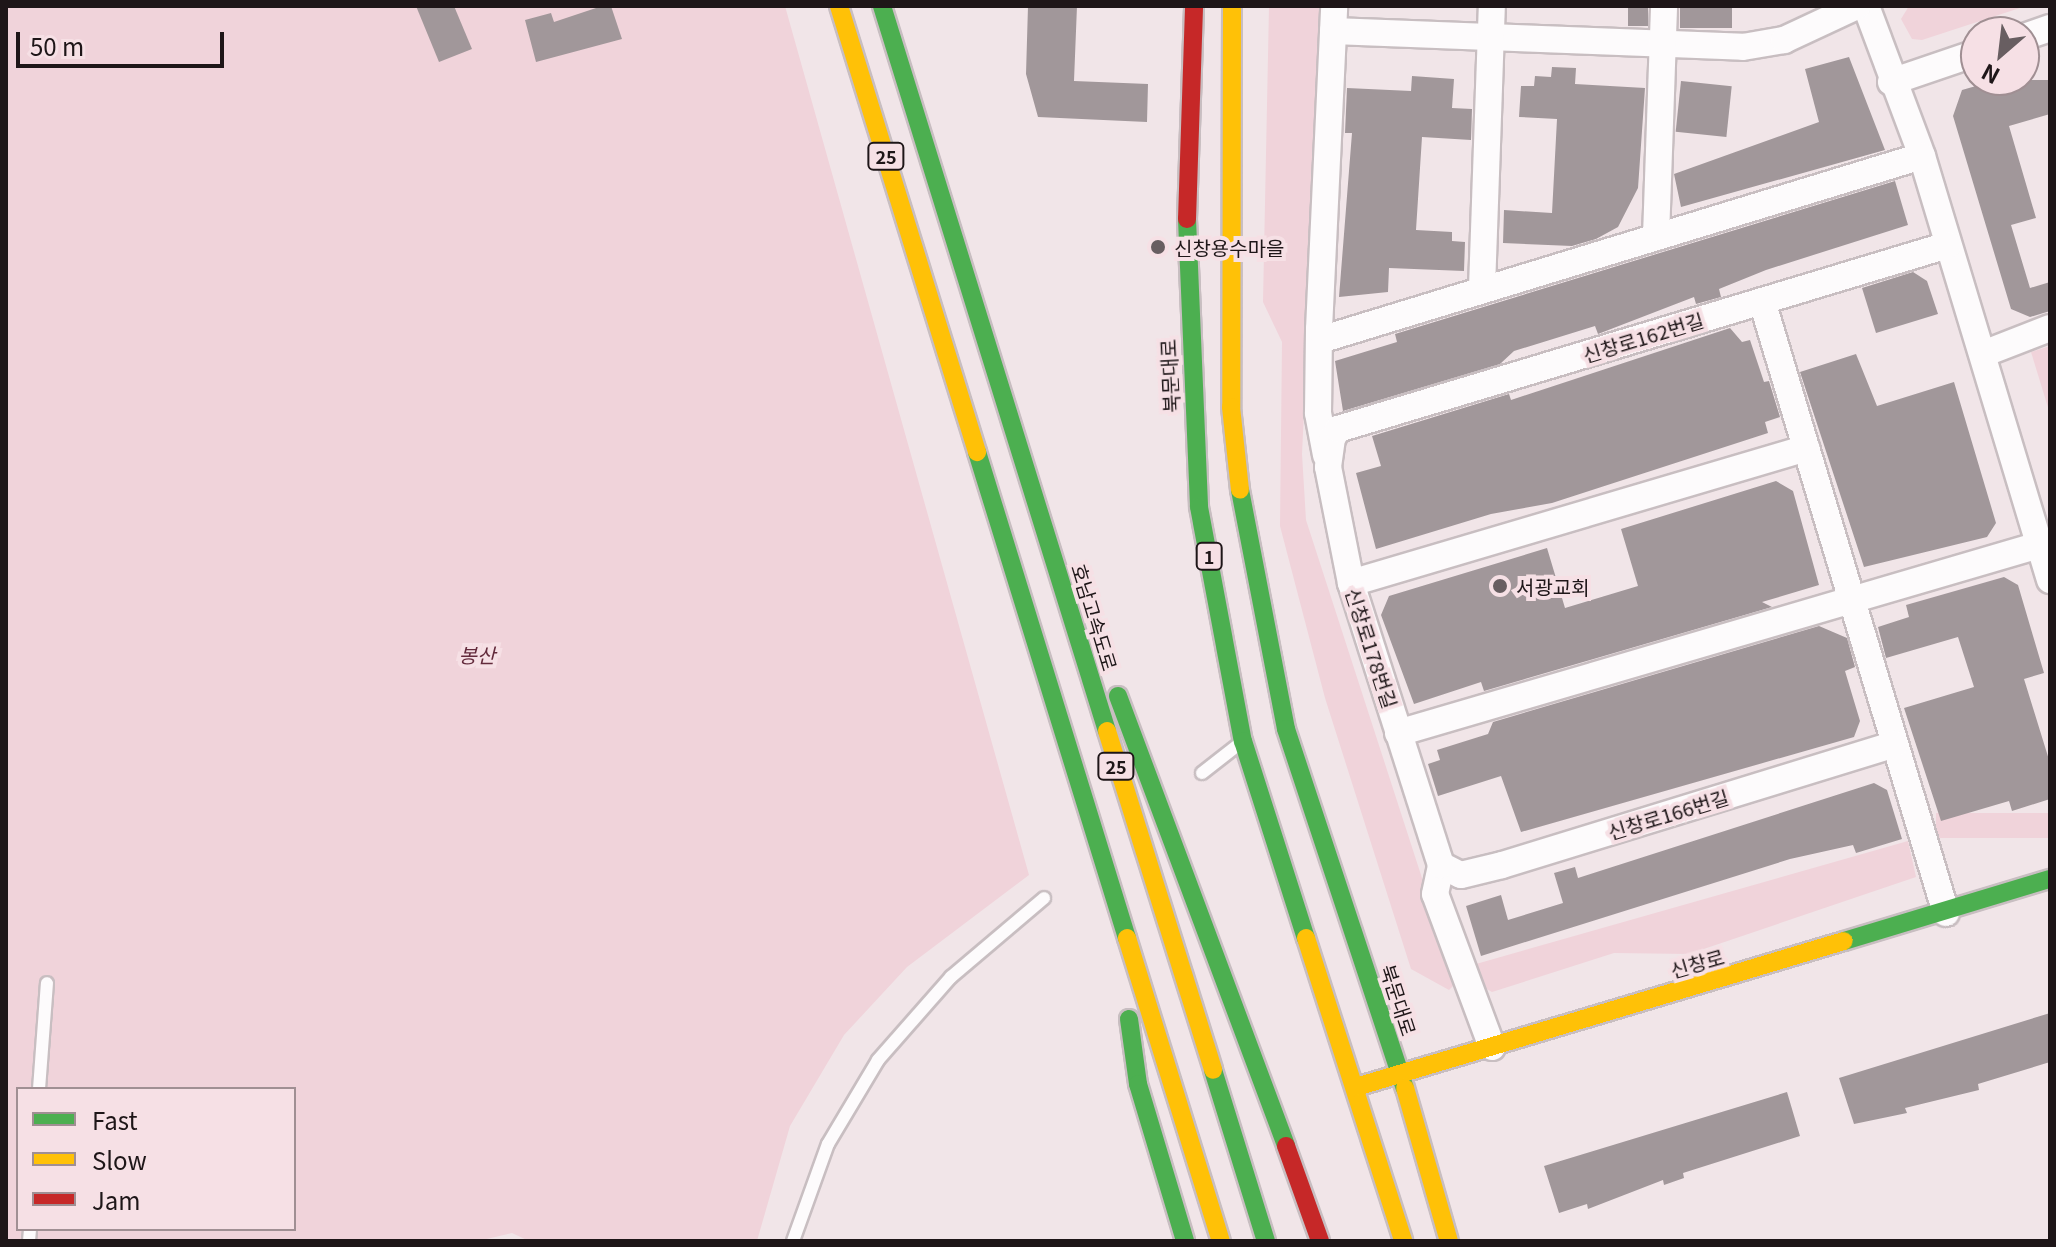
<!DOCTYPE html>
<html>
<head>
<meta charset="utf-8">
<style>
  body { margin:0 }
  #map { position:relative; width:2056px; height:1247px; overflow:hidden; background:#f1e5e8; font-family:Georgia,"Noto Sans KR",serif }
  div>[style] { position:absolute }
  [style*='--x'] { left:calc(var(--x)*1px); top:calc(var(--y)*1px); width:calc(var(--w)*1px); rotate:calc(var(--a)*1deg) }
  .green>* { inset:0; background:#f0d3da; transform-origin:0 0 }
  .building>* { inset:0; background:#a1979a; transform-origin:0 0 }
  .roads { filter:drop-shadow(2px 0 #c8bec1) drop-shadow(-2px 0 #c8bec1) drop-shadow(0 2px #c8bec1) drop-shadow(0 -2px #c8bec1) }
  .lane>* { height:12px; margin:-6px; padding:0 6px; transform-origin:6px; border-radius:6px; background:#fdfbfc }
  .street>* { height:26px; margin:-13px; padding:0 13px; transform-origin:13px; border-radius:13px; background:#fdfbfc }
  .fast>* { height:18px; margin:-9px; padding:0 9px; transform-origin:9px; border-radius:9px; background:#4caf50 }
  .slow>* { height:18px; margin:-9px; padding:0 9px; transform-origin:9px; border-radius:9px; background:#ffc107 }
  .jam>* { height:18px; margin:-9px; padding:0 9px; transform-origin:9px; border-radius:9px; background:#c62828 }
  .dots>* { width:22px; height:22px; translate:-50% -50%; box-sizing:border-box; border:4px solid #f6e0e5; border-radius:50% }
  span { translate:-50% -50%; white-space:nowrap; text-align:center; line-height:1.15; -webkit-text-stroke:8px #f6e0e5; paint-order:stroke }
  .shield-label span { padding:2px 6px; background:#f6e0e5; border:2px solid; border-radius:6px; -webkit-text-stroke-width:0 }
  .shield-label { font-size:18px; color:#1e1618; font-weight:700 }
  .poi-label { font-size:20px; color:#1e1618 }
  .left { translate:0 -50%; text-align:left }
  .street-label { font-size:20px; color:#1e1618 }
  .park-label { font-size:20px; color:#632b3c; font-style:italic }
  .frame { position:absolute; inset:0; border:8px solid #1e1618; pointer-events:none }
  .legend { position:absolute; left:16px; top:1087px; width:280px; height:144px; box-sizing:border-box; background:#f6e0e5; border:2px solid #a08f93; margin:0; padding:10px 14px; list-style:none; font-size:24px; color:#1e1618 }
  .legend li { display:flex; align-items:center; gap:16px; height:40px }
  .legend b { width:40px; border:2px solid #a08f93 }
  .north { position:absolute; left:1960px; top:16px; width:80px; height:80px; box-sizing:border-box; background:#f6e0e5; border:2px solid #a08f93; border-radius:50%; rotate:208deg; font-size:22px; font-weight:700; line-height:32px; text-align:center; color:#1e1618 }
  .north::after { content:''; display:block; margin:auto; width:28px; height:36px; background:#685e61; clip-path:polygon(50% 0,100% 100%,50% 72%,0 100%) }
  .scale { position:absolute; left:16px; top:32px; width:208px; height:36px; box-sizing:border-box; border:4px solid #1e1618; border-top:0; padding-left:10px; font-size:24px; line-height:28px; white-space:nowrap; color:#1e1618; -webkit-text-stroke:6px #f6e0e5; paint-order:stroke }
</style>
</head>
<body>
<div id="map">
  <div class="green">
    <i style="clip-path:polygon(evenodd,6px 6px,785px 6px,1029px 875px,907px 967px,844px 1035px,790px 1126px,757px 1241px,529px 1241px,512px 1233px,478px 1241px,6px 1241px,6px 6px,18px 1089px,294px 1089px,294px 1229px,18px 1229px,18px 1089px)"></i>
    <i style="clip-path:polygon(1269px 6px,1323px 6px,1302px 454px,1306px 520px,1456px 983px,1449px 990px,1411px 969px,1325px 698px,1280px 526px,1282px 342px,1263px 302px)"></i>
    <i style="clip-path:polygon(1909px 6px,2026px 6px,1922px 40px,1912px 39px,1901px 19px)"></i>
    <i style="clip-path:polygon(2050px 346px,2050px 414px,2031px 352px)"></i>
    <i style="left:2050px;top:813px;width:25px;height:114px;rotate:90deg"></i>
    <i style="clip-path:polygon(1908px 841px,1916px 877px,1689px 954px,1614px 953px,1492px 992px,1476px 983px,1469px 966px)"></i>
  </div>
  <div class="building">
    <i style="clip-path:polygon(416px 6px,454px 6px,472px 49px,439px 62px)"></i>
    <i style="clip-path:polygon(602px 6px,611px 6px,622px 39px,536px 62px,525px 20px,551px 13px,554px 22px)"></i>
    <i style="clip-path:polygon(1028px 6px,1077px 6px,1074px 81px,1148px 84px,1147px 122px,1038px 117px,1026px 74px)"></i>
    <i style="left:1628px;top:6px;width:20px;height:20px"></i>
    <i style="left:1680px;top:6px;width:52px;height:22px"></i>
    <i style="clip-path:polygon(1849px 57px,1885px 150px,1681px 207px,1674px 174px,1819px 122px,1805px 69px)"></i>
    <i style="clip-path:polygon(1552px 67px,1576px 68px,1575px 84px,1645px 88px,1638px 188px,1618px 227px,1596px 239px,1572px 246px,1503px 243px,1504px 210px,1552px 213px,1557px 119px,1519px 117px,1521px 86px,1534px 86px,1535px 76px,1551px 77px)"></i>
    <i style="clip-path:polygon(1412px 76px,1454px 79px,1452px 108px,1472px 109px,1471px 140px,1422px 137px,1416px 230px,1452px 232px,1452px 241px,1465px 242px,1464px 271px,1389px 268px,1388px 292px,1339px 297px,1352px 133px,1345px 133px,1347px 88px,1411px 91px)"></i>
    <i style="clip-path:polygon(1997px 80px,2050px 80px,2050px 114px,2009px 126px,2036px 218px,2011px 225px,2030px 288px,2050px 282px,2050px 311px,2030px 317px,2011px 309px,1953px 116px,1962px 90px)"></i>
    <i style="left:1681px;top:81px;width:51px;height:51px;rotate:6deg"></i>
    <i style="clip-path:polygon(1895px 181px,1908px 225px,1766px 270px,1719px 289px,1721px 297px,1696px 304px,1694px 297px,1598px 334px,1595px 326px,1514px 351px,1500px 364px,1343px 411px,1335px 361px,1397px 342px,1395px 334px)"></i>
    <i style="clip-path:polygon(1913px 272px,1927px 281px,1938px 314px,1876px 333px,1862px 288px)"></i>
    <i style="clip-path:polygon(1730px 328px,1742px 342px,1750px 340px,1764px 382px,1769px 381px,1780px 417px,1765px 422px,1768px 433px,1552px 503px,1491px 514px,1376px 549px,1356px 473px,1381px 466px,1372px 436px,1509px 394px,1511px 400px)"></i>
    <i style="clip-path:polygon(1856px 354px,1877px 406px,1954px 382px,1996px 523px,1987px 537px,1864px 567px,1800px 372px)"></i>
    <i style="clip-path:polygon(1776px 481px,1793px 491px,1819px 585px,1762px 602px,1772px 607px,1484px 691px,1481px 682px,1414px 704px,1381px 615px,1389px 596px,1547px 548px,1565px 608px,1638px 586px,1621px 529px)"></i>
    <i style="clip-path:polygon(2004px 577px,2018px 585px,2044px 673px,2024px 679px,2050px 763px,2050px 799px,2012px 811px,2009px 801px,1941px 821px,1904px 708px,1974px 687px,1958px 637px,1886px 658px,1878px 627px,1909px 617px,1906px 605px)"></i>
    <i style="clip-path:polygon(1819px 626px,1847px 638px,1855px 667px,1845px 671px,1860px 721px,1854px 737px,1521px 832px,1501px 776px,1438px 796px,1428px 764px,1440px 760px,1437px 750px,1488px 734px,1493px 722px)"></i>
    <i style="clip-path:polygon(1874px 783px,1887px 790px,1902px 839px,1856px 853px,1853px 845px,1790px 859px,1481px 956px,1466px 906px,1501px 895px,1508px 920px,1563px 903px,1554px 873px,1575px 867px,1578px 878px)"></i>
    <i style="clip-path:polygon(2050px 1013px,2050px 1062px,1978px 1084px,1979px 1090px,1905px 1108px,1907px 1113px,1854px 1124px,1839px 1078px)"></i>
    <i style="clip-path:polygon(1787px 1092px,1800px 1136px,1683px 1173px,1684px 1178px,1664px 1185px,1663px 1180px,1588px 1209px,1587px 1204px,1559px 1213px,1544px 1166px)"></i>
  </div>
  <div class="roads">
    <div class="lane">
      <i style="--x:1202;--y:773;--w:46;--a:-37.9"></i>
      <i style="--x:39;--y:1089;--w:106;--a:-85.7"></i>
      <i style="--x:29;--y:1241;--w:12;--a:-85"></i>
      <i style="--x:793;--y:1241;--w:103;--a:-70.2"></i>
      <i style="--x:828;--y:1144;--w:98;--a:-59.2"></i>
      <i style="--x:878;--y:1060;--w:111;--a:-48.7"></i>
      <i style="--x:951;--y:977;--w:122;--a:-40.3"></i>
    </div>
    <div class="street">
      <i style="--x:1866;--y:6;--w:160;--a:69.5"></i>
      <i style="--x:1922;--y:156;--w:443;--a:73.2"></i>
      <i style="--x:1333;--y:31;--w:410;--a:2.2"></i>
      <i style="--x:1743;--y:47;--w:42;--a:-9.7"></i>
      <i style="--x:1784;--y:40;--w:81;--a:-25"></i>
      <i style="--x:2024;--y:37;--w:28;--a:-19"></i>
      <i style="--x:1891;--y:82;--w:90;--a:-18.8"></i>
      <i style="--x:1656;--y:237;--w:231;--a:-88"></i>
      <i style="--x:1482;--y:288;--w:282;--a:-88"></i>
      <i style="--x:1762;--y:301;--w:639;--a:73.27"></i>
      <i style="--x:1320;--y:340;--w:629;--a:-17"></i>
      <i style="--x:1983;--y:354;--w:72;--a:-21.2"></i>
      <i style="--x:1326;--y:455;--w:43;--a:-100.8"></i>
      <i style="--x:1318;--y:413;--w:84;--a:-89.3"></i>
      <i style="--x:1319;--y:329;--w:323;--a:-87.3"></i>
      <i style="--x:1351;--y:583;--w:475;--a:-16.5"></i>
      <i style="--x:1398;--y:733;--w:668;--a:-16.35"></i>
      <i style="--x:1441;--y:865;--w:22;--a:27"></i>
      <i style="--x:1461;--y:875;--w:42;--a:-13.7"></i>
      <i style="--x:1502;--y:865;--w:411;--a:-17.1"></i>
      <i style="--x:1492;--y:1047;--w:163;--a:-110.4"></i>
      <i style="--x:1435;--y:894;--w:30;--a:-78"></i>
      <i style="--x:1441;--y:865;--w:296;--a:-107.7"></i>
      <i style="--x:1351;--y:583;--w:118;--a:-101.2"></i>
      <i style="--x:1328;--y:467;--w:29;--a:-82"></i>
      <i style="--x:1332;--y:438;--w:11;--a:-56"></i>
      <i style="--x:1338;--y:429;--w:637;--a:-16.79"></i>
    </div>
    <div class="fast">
      <i style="--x:882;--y:6;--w:759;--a:72.76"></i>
      <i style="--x:1187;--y:219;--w:288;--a:87.6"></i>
      <i style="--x:1199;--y:507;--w:238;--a:79.4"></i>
      <i style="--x:1243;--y:741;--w:207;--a:72.3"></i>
      <i style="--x:977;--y:452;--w:509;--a:72.85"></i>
      <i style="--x:1240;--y:490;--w:243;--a:79.1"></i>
      <i style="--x:1286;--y:729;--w:378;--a:71.7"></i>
      <i style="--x:1118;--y:696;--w:480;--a:69.5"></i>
      <i style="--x:1844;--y:941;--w:215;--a:-16.8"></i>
      <i style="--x:1129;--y:1019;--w:66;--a:82.1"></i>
      <i style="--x:1138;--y:1084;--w:164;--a:73.3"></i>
      <i style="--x:1213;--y:1070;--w:179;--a:72.8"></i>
    </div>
    <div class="slow">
      <i style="--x:839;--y:6;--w:467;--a:72.8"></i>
      <i style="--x:1232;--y:6;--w:401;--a:90.1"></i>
      <i style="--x:1231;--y:407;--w:83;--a:83.8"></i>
      <i style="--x:1107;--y:731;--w:355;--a:72.6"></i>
      <i style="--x:1127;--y:938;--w:317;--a:72.8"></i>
      <i style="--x:1306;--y:938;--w:318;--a:72.2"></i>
      <i style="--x:1356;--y:1087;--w:509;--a:-16.66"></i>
      <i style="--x:1405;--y:1088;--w:159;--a:74"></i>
    </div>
    <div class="jam">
      <i style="--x:1187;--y:219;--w:213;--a:-88.1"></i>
      <i style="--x:1286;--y:1146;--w:101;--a:70.3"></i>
    </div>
  </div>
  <div class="dots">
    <i style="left:1158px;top:247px;background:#685e61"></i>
    <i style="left:1500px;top:586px;background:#685e61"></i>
  </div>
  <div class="shield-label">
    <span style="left:886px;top:156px">25</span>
    <span style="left:1209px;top:556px">1</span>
    <span style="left:1116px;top:766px">25</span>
  </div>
  <div class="poi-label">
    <span class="left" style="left:1174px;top:247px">신창용수마을</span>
    <span class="left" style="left:1516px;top:586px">서광교회</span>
  </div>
  <div class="street-label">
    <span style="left:1643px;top:337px;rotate:-17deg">신창로162번길</span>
    <span style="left:1169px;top:376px;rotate:-93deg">북문대로</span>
    <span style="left:1095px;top:617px;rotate:73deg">호남고속도로</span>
    <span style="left:1372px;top:648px;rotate:72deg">신창로178번길</span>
    <span style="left:1668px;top:814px;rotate:-17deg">신창로166번길</span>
    <span style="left:1697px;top:963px;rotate:-16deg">신창로</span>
    <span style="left:1399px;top:1000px;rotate:72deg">북문대로</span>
  </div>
  <div class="park-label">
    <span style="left:477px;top:654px">봉산</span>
  </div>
  <div class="frame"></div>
  <ul class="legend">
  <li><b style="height:10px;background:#4caf50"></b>Fast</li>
  <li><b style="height:10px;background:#ffc107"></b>Slow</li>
  <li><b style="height:10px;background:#c62828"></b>Jam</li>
  </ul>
  <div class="north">N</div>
  <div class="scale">50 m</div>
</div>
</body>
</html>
